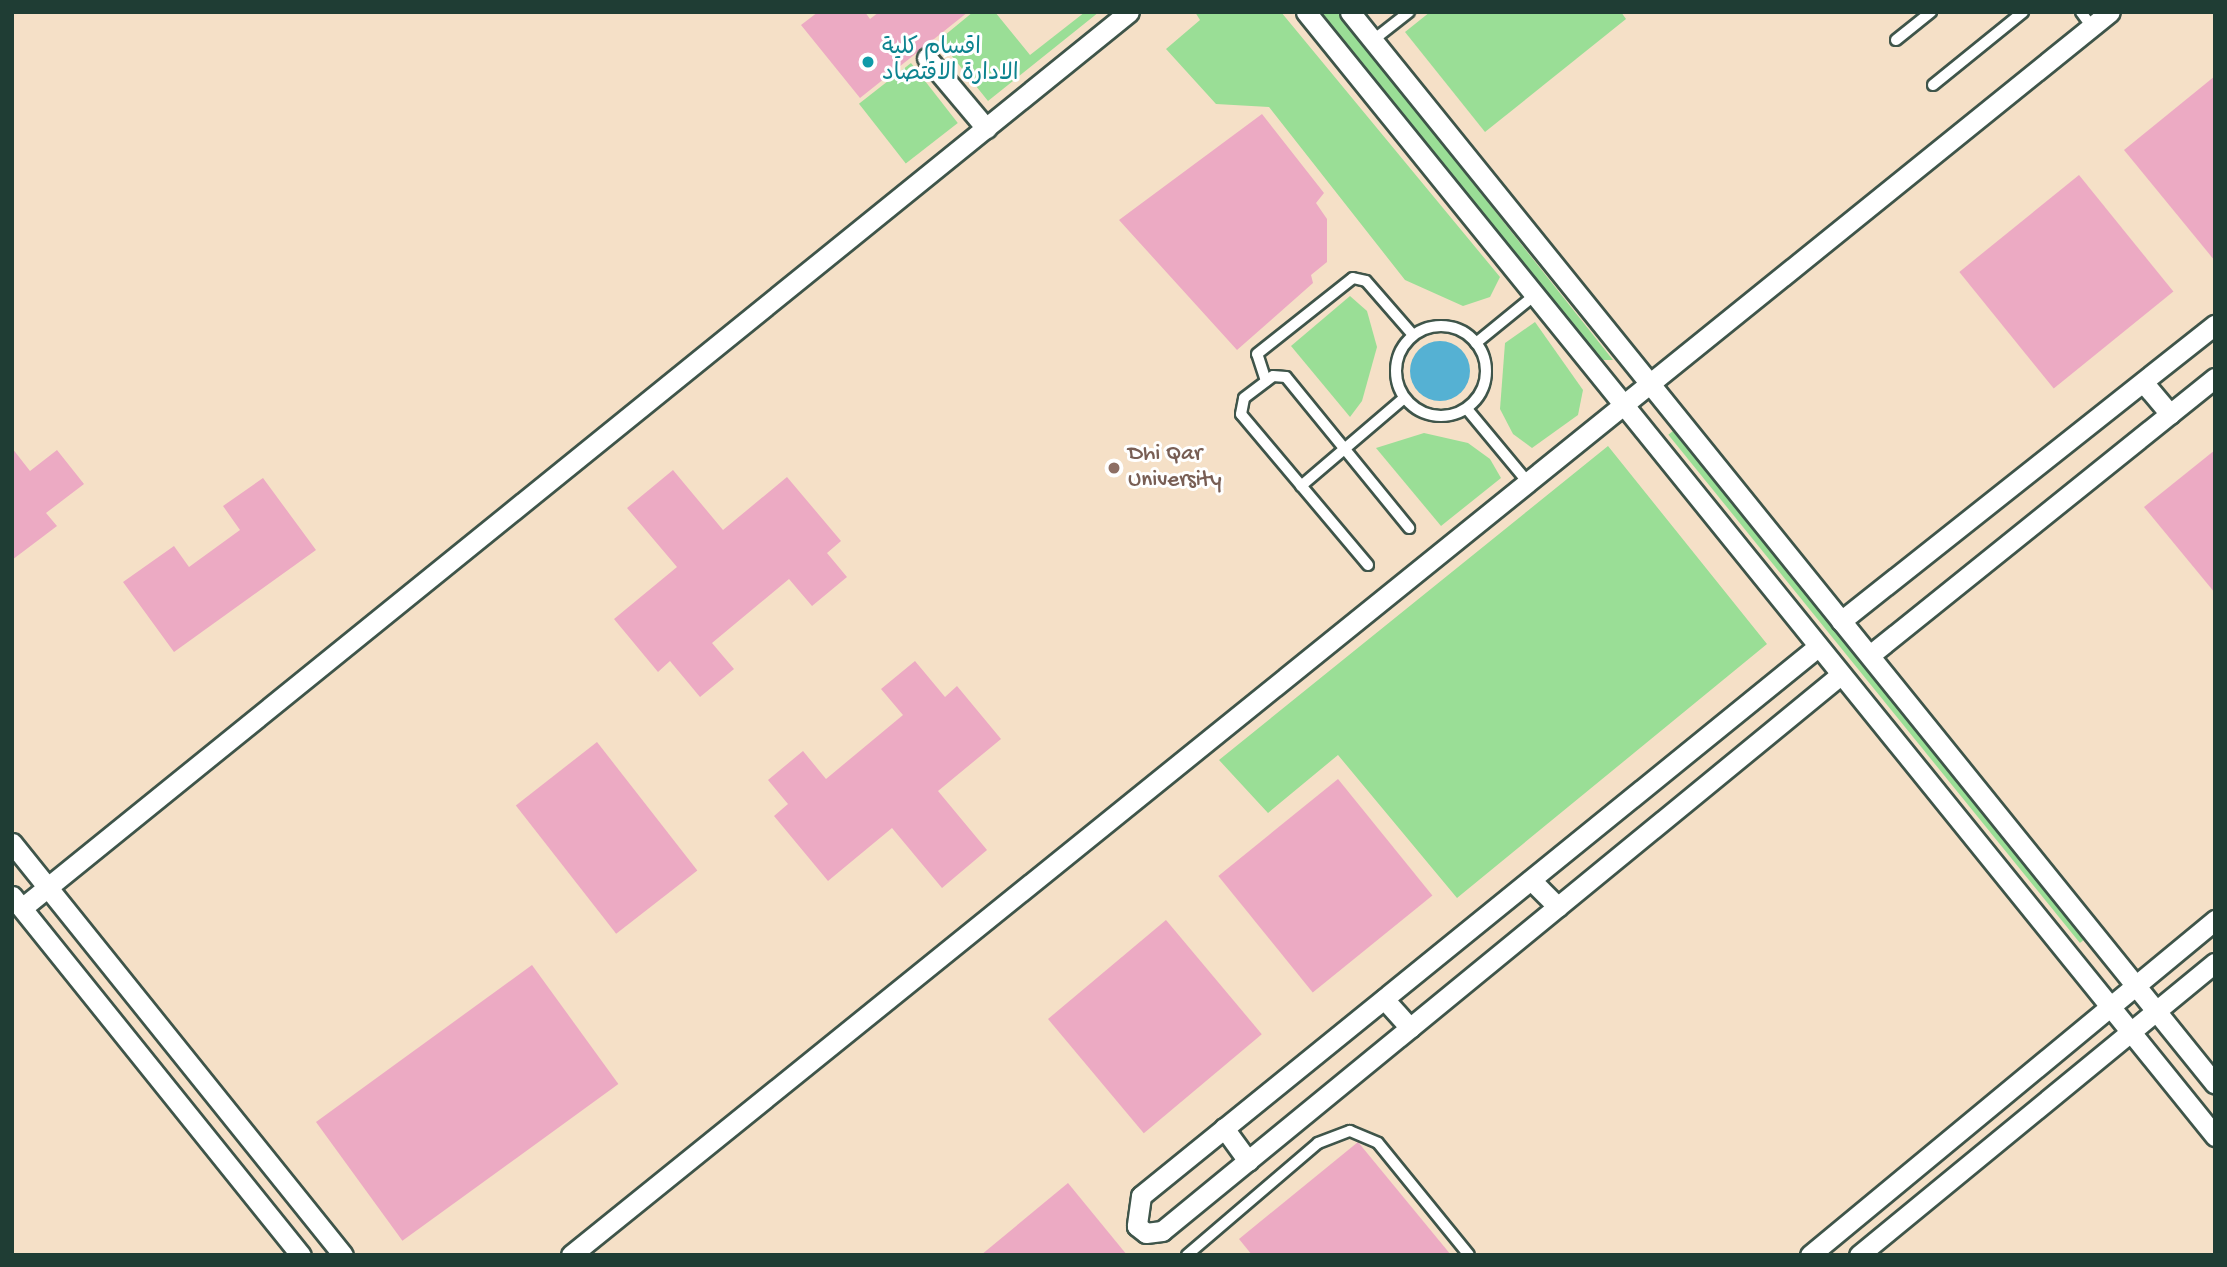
<!DOCTYPE html>
<html>
<head>
<meta charset="utf-8">
<style>
  body { margin:0 }
  #map { position:relative; width:2227px; height:1267px; overflow:hidden; background:#f5e0c7; font-family:"Gochi Hand","Playpen Sans Arabic",sans-serif }
  div>[style] { position:absolute }
  [style*='--x'] { left:calc(var(--x)*1px); top:calc(var(--y)*1px); width:calc(var(--w)*1px); rotate:calc(var(--a)*1deg) }
  .green>* { inset:0; background:#9ade96; transform-origin:0 0 }
  .water>* { inset:0; background:#55b1d3 }
  .round { border-radius:50% }
  .building>* { inset:0; background:#ecaac3; transform-origin:0 0 }
  .roads { filter:drop-shadow(2px 0 #3f554a) drop-shadow(-2px 0 #3f554a) drop-shadow(0 2px #3f554a) drop-shadow(0 -2px #3f554a) }
  .service>* { height:10px; margin:-5px; padding:0 5px; transform-origin:5px; border-radius:5px; background:#fff }
  .service>.ring { margin:-5px; padding:0; box-sizing:content-box; background:none; border:10px solid #fff; border-radius:50% }
  .minor>* { height:19px; margin:-9.5px; padding:0 9.5px; transform-origin:9.5px; border-radius:9.5px; background:#fff }
  .dots>* { width:19px; height:19px; translate:-50% -50%; box-sizing:border-box; border:4px solid #fff; border-radius:50% }
  span { translate:-50% -50%; white-space:nowrap; text-align:center; line-height:1.15; -webkit-text-stroke:6px #fff; paint-order:stroke }
  .culture-label { font-size:23px; color:#0d838f }
  .left { translate:0 -50%; text-align:left }
  .education-label { font-size:23px; color:#785e54 }
  .frame { position:absolute; inset:0; border:14px solid #1f3d34; pointer-events:none }
</style>
</head>
<body>
<div id="map">
  <div class="green">
    <i style="clip-path:polygon(973px 12px,995px 12px,1030px 55px,1085px 12px,1099px 12px,988px 101px,939px 40px)"></i>
    <i style="clip-path:polygon(1195px 12px,1281px 12px,1500px 277px,1490px 297px,1463px 306px,1405px 280px,1269px 107px,1216px 104px,1166px 49px,1200px 20px)"></i>
    <i style="clip-path:polygon(1321px 12px,1337px 12px,1613px 360px,1602px 360px)"></i>
    <i style="clip-path:polygon(1430px 12px,1621px 12px,1626px 19px,1485px 132px,1405px 32px)"></i>
    <i style="left:911px;top:63px;width:76px;height:66px;rotate:52deg"></i>
    <i style="clip-path:polygon(1350px 296px,1367px 311px,1377px 347px,1362px 401px,1350px 417px,1291px 346px)"></i>
    <i style="clip-path:polygon(1535px 322px,1583px 390px,1578px 415px,1532px 448px,1513px 434px,1500px 409px,1505px 343px)"></i>
    <i style="left:1673px;top:431px;width:654px;height:6px;rotate:51deg"></i>
    <i style="clip-path:polygon(1424px 433px,1468px 443px,1490px 459px,1501px 478px,1441px 526px,1376px 448px)"></i>
    <i style="clip-path:polygon(1608px 446px,1767px 644px,1457px 898px,1338px 755px,1268px 813px,1219px 760px)"></i>
  </div>
  <div class="water">
    <i class="round" style="left:1410px;top:341px;width:60px;height:60px"></i>
  </div>
  <div class="building">
    <i style="clip-path:polygon(818px 12px,865px 12px,870px 19px,879px 12px,968px 12px,860px 98px,801px 25px)"></i>
    <i style="clip-path:polygon(2215px 76px,2215px 261px,2124px 150px)"></i>
    <i style="clip-path:polygon(1262px 114px,1324px 193px,1316px 203px,1327px 219px,1327px 262px,1311px 275px,1313px 283px,1237px 350px,1119px 220px)"></i>
    <i style="left:2079px;top:175px;width:150px;height:154px;rotate:51deg"></i>
    <i style="clip-path:polygon(12px 448px,30px 471px,57px 450px,84px 484px,46px 513px,57px 526px,12px 560px)"></i>
    <i style="clip-path:polygon(2215px 450px,2215px 593px,2144px 507px)"></i>
    <i style="clip-path:polygon(673px 470px,723px 530px,787px 477px,841px 541px,827px 553px,847px 577px,812px 606px,789px 579px,712px 643px,734px 669px,700px 697px,670px 661px,658px 672px,614px 619px,677px 567px,627px 508px)"></i>
    <i style="clip-path:polygon(263px 478px,316px 550px,174px 652px,123px 582px,174px 546px,189px 567px,240px 530px,223px 506px)"></i>
    <i style="clip-path:polygon(915px 661px,945px 697px,957px 686px,1001px 739px,938px 791px,987px 850px,942px 888px,892px 828px,828px 881px,774px 816px,788px 804px,768px 780px,803px 751px,826px 779px,903px 715px,881px 689px)"></i>
    <i style="left:597px;top:742px;width:163px;height:103px;rotate:52deg"></i>
    <i style="left:1338px;top:779px;width:150px;height:154px;rotate:51deg"></i>
    <i style="left:1166px;top:920px;width:149px;height:154px;rotate:50deg"></i>
    <i style="left:532px;top:965px;width:147px;height:267px;rotate:54deg"></i>
    <i style="clip-path:polygon(1358px 1142px,1451px 1255px,1252px 1255px,1239px 1239px)"></i>
    <i style="clip-path:polygon(1068px 1183px,1127px 1255px,981px 1255px)"></i>
  </div>
  <div class="roads">
    <div class="service">
      <i style="--x:2081;--y:12;--w:19;--a:54"></i>
      <i style="--x:1896;--y:40;--w:45;--a:-38.7"></i>
      <i style="--x:1372;--y:41;--w:47;--a:-38.1"></i>
      <i style="--x:1933;--y:85;--w:116;--a:-39"></i>
      <i class="ring" style="left:1396px;top:326px;width:80px;height:80px"></i>
      <i style="--x:1476;--y:343;--w:77;--a:-39.2"></i>
      <i style="--x:1266;--y:381;--w:28;--a:-108"></i>
      <i style="--x:1257;--y:354;--w:122;--a:-38.4"></i>
      <i style="--x:1353;--y:278;--w:13;--a:13"></i>
      <i style="--x:1366;--y:281;--w:72;--a:49"></i>
      <i style="--x:1467;--y:409;--w:92;--a:50.3"></i>
      <i style="--x:1301;--y:486;--w:135;--a:-40.5"></i>
      <i style="--x:1368;--y:565;--w:197;--a:-130.1"></i>
      <i style="--x:1241;--y:414;--w:16;--a:-79"></i>
      <i style="--x:1244;--y:398;--w:36;--a:-37"></i>
      <i style="--x:1273;--y:376;--w:13;--a:4"></i>
      <i style="--x:1286;--y:377;--w:195;--a:50.8"></i>
      <i style="--x:1187;--y:1255;--w:172;--a:-40.5"></i>
      <i style="--x:1318;--y:1143;--w:34;--a:-21"></i>
      <i style="--x:1350;--y:1131;--w:30;--a:23"></i>
      <i style="--x:1378;--y:1143;--w:144;--a:50.9"></i>
    </div>
    <div class="minor">
      <i style="--x:1306;--y:12;--w:1446;--a:51.04"></i>
      <i style="--x:1350;--y:12;--w:1377;--a:51.1"></i>
      <i style="--x:927;--y:58;--w:92;--a:49.9"></i>
      <i style="--x:2143;--y:382;--w:42;--a:49.8"></i>
      <i style="--x:1841;--y:621;--w:477;--a:-38.4"></i>
      <i style="--x:1815;--y:649;--w:868;--a:140.94"></i>
      <i style="--x:1141;--y:1196;--w:30;--a:98"></i>
      <i style="--x:1137;--y:1226;--w:11;--a:38"></i>
      <i style="--x:1146;--y:1233;--w:16;--a:-7"></i>
      <i style="--x:1162;--y:1231;--w:874;--a:-39.34"></i>
      <i style="--x:1870;--y:655;--w:442;--a:-38.8"></i>
      <i style="--x:12;--y:843;--w:528;--a:51.22"></i>
      <i style="--x:1531;--y:880;--w:38;--a:45"></i>
      <i style="--x:12;--y:896;--w:461;--a:51.2"></i>
      <i style="--x:22;--y:908;--w:1424;--a:-38.99"></i>
      <i style="--x:1384;--y:999;--w:39;--a:48"></i>
      <i style="--x:1224;--y:1128;--w:41;--a:54"></i>
      <i style="--x:571;--y:1255;--w:1978;--a:-38.93"></i>
      <i style="--x:1810;--y:1255;--w:526;--a:-39.6"></i>
      <i style="--x:1859;--y:1255;--w:460;--a:-39.4"></i>
    </div>
  </div>
  <div class="dots">
    <i style="left:868px;top:62px;background:#0f9aa8"></i>
    <i style="left:1114px;top:468px;background:#8d6e63"></i>
  </div>
  <div class="culture-label">
    <span class="left" style="left:882px;top:62px">اقسام كلية<br>الادارة الاقتصاد</span>
  </div>
  <div class="education-label">
    <span class="left" style="left:1128px;top:468px">Dhi Qar<br>University</span>
  </div>
  <div class="frame"></div>
</div>
</body>
</html>
